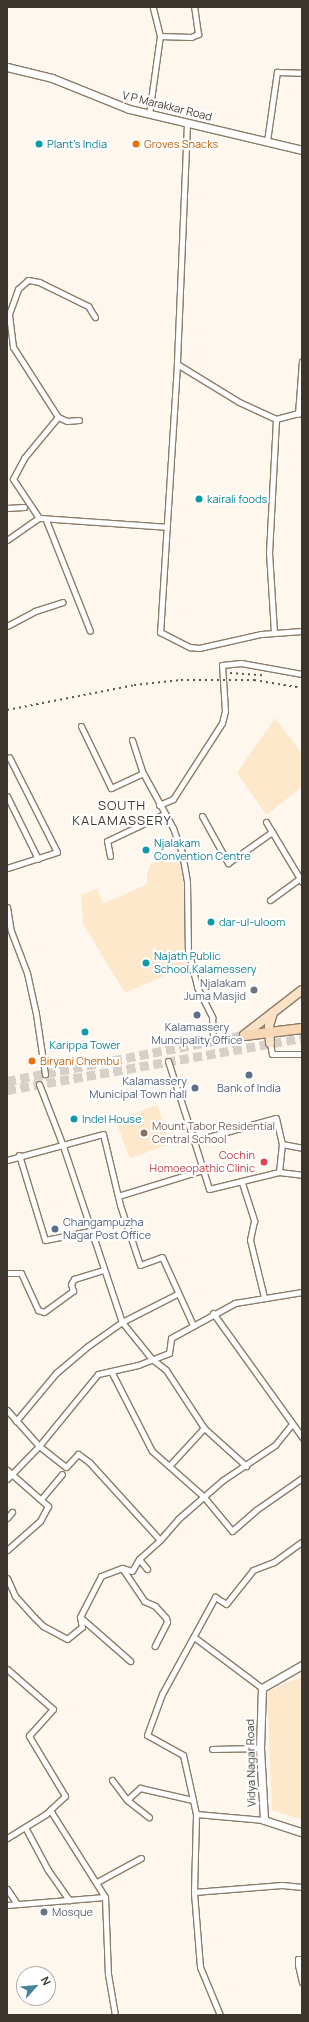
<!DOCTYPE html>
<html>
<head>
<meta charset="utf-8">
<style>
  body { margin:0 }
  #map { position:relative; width:309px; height:2022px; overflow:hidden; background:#fef7ee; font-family:Manrope,sans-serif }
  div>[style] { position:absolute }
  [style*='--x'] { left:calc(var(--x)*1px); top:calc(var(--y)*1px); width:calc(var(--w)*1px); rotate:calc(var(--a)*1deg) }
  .built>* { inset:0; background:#fee8cc; transform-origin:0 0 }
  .trunk-tunnel>* { height:9px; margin-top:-4.5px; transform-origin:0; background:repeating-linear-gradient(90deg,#d7d0c8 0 9px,transparent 0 13.5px) }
  .roads { filter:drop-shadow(1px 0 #8b7c69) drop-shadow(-1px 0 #8b7c69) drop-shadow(0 1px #8b7c69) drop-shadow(0 -1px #8b7c69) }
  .minor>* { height:5px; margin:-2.5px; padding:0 2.5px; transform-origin:2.5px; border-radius:2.5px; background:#fff }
  .tertiary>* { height:7px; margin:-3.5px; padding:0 3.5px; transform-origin:3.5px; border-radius:3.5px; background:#fff }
  .secondary>* { height:7px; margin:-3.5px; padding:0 3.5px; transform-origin:3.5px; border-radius:3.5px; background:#fff }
  .primary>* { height:8px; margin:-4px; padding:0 4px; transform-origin:4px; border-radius:4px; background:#fae2c7 }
  .trunk>* { height:9px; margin:-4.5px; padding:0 4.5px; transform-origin:4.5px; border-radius:4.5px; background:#f8d8b4 }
  .rail>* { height:2px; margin-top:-1px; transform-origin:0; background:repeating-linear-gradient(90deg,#5e574f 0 2px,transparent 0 6px) }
  .dots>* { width:11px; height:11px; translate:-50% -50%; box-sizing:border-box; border:2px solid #fff; border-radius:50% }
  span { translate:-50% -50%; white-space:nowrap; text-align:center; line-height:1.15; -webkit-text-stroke:4px #fff; paint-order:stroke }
  .street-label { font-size:11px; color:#3d362e }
  .culture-label { font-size:11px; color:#0d838f }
  .left { translate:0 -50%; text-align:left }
  .food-label { font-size:11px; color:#c56008 }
  .worship-label { font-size:11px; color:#5b616d }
  .right { translate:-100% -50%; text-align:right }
  .service-label { font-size:11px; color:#4e5e75 }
  .education-label { font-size:11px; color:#785e54 }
  .health-label { font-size:11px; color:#be3a42 }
  .quarter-label { font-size:13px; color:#3d362e; letter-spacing:1px }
  .frame { position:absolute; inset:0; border:8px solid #3d362e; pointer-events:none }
  .north { position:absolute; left:16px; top:1966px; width:40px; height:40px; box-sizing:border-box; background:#fff; border:1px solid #b1afab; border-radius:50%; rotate:63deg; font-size:11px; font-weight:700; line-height:16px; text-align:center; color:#3d362e }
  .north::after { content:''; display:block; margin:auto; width:14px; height:18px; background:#458699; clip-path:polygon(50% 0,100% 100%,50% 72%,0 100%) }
</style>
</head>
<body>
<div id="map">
  <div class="built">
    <i style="clip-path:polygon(275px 718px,302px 754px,302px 787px,266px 815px,237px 773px)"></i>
    <i style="clip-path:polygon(178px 851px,184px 883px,185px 940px,189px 965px,125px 993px,83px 924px,81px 895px,96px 889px,104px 903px,123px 895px,147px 884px,147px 874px,151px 864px)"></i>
    <i style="left:157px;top:1105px;width:41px;height:44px;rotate:70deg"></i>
    <i style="clip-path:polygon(302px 1676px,302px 1820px,272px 1810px,267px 1692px)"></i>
  </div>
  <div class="trunk-tunnel">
    <i style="--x:7;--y:1081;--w:241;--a:-11"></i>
    <i style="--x:7;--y:1090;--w:300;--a:-10"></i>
  </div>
  <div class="roads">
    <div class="minor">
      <i style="--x:160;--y:36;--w:31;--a:2"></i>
      <i style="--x:191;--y:37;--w:8;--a:-23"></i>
      <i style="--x:198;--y:34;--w:27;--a:-98"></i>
      <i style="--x:149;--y:114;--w:79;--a:-82"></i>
      <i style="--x:160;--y:36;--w:30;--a:-104"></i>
      <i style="--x:187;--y:123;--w:241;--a:92.4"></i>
      <i style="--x:177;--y:364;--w:269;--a:93.6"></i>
      <i style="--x:160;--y:632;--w:34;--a:27"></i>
      <i style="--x:190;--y:647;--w:9;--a:6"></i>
      <i style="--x:199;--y:648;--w:64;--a:-12.7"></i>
      <i style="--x:261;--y:634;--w:41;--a:-4.2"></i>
      <i style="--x:267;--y:141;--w:70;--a:-81.8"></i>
      <i style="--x:277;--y:72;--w:25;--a:2"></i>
      <i style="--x:177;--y:364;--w:73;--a:31.5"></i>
      <i style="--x:239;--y:402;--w:41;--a:24.7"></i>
      <i style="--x:276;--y:419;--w:27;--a:-15"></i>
      <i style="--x:298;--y:414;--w:53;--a:-85.7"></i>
      <i style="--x:79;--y:420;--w:12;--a:175"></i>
      <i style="--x:67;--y:421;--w:10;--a:-156"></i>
      <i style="--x:58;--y:417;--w:83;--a:-122.7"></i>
      <i style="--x:13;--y:347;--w:33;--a:-97"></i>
      <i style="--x:9;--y:314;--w:27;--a:-70"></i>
      <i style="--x:18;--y:289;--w:13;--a:-42"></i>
      <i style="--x:28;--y:280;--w:11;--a:10"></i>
      <i style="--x:39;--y:282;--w:55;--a:26.1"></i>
      <i style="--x:88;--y:306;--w:13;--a:58"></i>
      <i style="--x:7;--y:508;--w:17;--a:-3"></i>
      <i style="--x:39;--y:518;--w:47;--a:-123.7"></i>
      <i style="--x:13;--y:479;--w:24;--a:-62"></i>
      <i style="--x:24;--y:458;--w:53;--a:-50.3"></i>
      <i style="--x:46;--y:520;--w:119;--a:68.4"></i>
      <i style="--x:7;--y:540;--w:39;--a:-35"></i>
      <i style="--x:39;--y:518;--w:128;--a:4"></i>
      <i style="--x:7;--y:626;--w:32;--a:-28"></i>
      <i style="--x:35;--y:611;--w:29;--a:-18"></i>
      <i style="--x:274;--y:632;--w:79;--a:-93.6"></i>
      <i style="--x:269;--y:553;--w:134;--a:-87"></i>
      <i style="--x:81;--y:726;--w:69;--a:64.2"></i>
      <i style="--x:111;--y:788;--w:35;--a:-25"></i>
      <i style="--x:143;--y:773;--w:63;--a:61.4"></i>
      <i style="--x:173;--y:828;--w:27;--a:70"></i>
      <i style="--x:182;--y:853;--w:29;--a:80"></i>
      <i style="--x:187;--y:882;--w:68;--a:89.2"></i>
      <i style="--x:188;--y:950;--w:38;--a:76"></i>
      <i style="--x:197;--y:987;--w:34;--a:63"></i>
      <i style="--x:212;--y:1017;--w:22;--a:87"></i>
      <i style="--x:132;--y:740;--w:35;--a:72"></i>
      <i style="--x:7;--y:796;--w:70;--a:63.8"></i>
      <i style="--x:159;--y:805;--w:15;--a:-23"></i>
      <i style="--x:173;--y:799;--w:90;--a:-57.2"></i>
      <i style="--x:222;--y:723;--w:12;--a:-76"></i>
      <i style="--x:225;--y:711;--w:46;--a:-93.7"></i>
      <i style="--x:222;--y:665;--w:19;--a:-6"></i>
      <i style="--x:241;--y:663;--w:62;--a:10.2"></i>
      <i style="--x:202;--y:816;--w:54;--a:61"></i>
      <i style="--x:228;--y:863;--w:54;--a:-35.2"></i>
      <i style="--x:266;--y:822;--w:70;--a:59"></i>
      <i style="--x:110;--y:856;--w:15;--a:-101"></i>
      <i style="--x:107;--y:841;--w:63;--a:-25.3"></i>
      <i style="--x:7;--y:868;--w:52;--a:-17.7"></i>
      <i style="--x:57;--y:852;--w:106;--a:-116.8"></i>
      <i style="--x:270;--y:900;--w:37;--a:-36"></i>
      <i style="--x:7;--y:907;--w:24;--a:81"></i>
      <i style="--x:11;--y:931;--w:45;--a:69.1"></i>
      <i style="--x:27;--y:973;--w:42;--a:77.6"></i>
      <i style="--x:36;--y:1014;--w:61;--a:81.5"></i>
      <i style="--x:270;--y:1043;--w:11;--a:80"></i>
      <i style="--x:272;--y:1054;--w:30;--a:0"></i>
      <i style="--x:168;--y:1061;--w:84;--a:72"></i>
      <i style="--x:194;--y:1141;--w:85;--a:-15.7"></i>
      <i style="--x:276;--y:1118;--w:27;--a:77"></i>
      <i style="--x:282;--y:1144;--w:20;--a:11"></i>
      <i style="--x:39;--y:1084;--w:66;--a:68.8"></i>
      <i style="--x:63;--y:1146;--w:186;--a:71.5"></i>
      <i style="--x:122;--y:1322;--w:48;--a:51"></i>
      <i style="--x:152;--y:1359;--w:18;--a:38"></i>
      <i style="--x:166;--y:1370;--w:69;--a:56.8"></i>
      <i style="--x:204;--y:1428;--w:57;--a:42.1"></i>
      <i style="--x:194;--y:1141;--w:50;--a:72.6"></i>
      <i style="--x:209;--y:1189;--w:72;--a:-13.7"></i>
      <i style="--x:279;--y:1172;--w:28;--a:-84"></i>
      <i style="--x:19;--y:1155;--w:89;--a:73"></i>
      <i style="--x:45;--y:1240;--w:46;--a:-11.3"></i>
      <i style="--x:7;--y:1160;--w:99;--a:-15.2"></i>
      <i style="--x:103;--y:1134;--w:73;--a:76.5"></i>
      <i style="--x:120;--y:1205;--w:63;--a:71.6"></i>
      <i style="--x:140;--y:1265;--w:23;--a:-20"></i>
      <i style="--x:162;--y:1257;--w:75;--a:65.5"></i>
      <i style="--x:279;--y:1172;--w:23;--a:7"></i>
      <i style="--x:242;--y:1183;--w:40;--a:72"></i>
      <i style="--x:254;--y:1221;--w:19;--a:102"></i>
      <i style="--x:250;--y:1240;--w:59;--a:76.2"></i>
      <i style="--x:118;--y:1196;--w:89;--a:-17"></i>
      <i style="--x:7;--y:1273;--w:14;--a:0"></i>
      <i style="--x:21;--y:1273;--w:41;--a:65.3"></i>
      <i style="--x:38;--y:1310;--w:6;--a:18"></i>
      <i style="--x:44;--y:1312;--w:36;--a:-36"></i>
      <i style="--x:73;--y:1291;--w:7;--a:-106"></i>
      <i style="--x:71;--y:1284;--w:6;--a:-59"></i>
      <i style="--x:74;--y:1279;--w:31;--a:-17"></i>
      <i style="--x:213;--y:1313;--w:153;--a:54.3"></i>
      <i style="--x:111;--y:1371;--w:90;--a:62.9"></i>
      <i style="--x:152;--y:1451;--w:69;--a:41.5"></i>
      <i style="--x:204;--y:1497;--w:44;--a:50.5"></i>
      <i style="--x:232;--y:1531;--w:32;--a:-41"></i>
      <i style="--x:256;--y:1510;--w:56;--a:-34.8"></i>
      <i style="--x:7;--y:1410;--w:48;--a:48.4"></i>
      <i style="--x:39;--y:1446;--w:34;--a:38"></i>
      <i style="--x:66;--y:1467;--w:18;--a:-47"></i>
      <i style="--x:78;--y:1454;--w:14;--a:36"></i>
      <i style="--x:89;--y:1462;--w:105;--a:47.7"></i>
      <i style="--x:160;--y:1540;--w:28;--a:-49"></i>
      <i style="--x:178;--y:1519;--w:60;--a:-40.9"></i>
      <i style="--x:223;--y:1480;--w:63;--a:-33.9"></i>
      <i style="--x:275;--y:1445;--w:27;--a:-51"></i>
      <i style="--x:16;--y:1421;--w:62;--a:-50.2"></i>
      <i style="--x:56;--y:1373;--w:42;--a:-40.2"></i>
      <i style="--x:88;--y:1346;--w:42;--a:-35.2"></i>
      <i style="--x:122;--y:1322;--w:62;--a:-27"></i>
      <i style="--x:169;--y:1466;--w:52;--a:-47.4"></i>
      <i style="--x:7;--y:1470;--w:55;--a:41.3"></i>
      <i style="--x:48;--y:1506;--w:17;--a:118"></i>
      <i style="--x:40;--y:1521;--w:44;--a:138.7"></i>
      <i style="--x:7;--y:1479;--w:46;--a:-45.9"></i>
      <i style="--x:39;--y:1446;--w:93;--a:-50.7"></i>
      <i style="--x:98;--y:1374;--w:41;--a:-12.7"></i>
      <i style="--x:138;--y:1365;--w:33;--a:-21"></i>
      <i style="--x:169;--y:1353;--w:15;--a:-82"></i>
      <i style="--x:171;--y:1338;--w:73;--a:-28.7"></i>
      <i style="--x:235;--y:1303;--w:68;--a:-9.3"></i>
      <i style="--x:42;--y:1498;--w:31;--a:-50"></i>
      <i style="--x:7;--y:1518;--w:8;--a:-50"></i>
      <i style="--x:139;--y:1559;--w:13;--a:51"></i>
      <i style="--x:122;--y:1568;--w:40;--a:56"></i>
      <i style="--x:144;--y:1601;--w:12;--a:24"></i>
      <i style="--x:155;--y:1606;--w:16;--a:47"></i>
      <i style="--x:166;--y:1618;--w:4;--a:76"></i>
      <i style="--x:167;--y:1622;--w:27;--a:117"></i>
      <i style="--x:7;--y:1578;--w:20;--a:66"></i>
      <i style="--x:15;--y:1596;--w:30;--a:48"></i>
      <i style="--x:35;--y:1618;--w:11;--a:45"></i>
      <i style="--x:43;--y:1626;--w:27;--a:28"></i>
      <i style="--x:67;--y:1639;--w:19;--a:-39"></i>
      <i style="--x:82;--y:1627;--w:10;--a:-101"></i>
      <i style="--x:80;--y:1617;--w:46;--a:-62.9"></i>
      <i style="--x:101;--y:1576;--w:22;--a:-21"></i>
      <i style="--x:122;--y:1568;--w:10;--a:17"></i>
      <i style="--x:132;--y:1571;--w:14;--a:-60"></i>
      <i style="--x:139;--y:1559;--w:28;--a:-42"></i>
      <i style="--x:80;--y:1617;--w:67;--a:41.3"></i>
      <i style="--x:194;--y:1637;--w:85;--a:36.9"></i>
      <i style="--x:7;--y:1669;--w:61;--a:41"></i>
      <i style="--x:53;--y:1709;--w:36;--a:132"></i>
      <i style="--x:29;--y:1736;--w:70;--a:59"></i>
      <i style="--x:65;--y:1796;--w:26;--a:137"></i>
      <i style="--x:46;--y:1814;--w:46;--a:148.4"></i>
      <i style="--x:212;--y:1749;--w:48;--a:-1.2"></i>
      <i style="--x:112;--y:1780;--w:25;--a:53"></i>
      <i style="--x:127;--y:1800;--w:28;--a:38"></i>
      <i style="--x:127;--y:1800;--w:18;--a:-43"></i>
      <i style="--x:140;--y:1788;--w:54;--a:12.8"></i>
      <i style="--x:193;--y:1800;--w:14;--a:78"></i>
      <i style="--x:193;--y:1800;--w:46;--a:-102.5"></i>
      <i style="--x:183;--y:1755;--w:41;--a:-150.9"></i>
      <i style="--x:147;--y:1735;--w:44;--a:-69.9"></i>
      <i style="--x:162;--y:1694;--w:111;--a:-61.3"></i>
      <i style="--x:215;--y:1597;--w:13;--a:32"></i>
      <i style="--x:226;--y:1604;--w:43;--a:-51.5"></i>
      <i style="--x:253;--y:1570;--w:22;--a:-21"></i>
      <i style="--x:274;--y:1562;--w:34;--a:-36"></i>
      <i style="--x:50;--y:1810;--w:103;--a:57.7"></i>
      <i style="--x:105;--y:1897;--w:77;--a:87.8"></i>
      <i style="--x:108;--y:1974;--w:42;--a:80.3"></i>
      <i style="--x:25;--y:1827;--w:49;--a:61.9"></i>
      <i style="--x:48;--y:1870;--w:37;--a:55"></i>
      <i style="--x:97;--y:1882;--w:50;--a:-28.6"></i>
      <i style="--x:7;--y:1889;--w:18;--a:56"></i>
      <i style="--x:194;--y:1892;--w:78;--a:-88.5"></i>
      <i style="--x:196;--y:1814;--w:68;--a:5"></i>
      <i style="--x:7;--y:1905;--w:98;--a:-4.7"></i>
      <i style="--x:302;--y:1959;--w:4;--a:180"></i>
      <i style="--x:298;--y:1959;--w:6;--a:90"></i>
      <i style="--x:298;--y:1965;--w:18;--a:77"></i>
      <i style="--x:220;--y:2015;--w:52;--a:-112.6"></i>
      <i style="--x:200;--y:1967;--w:75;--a:-94.6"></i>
      <i style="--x:194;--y:1892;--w:88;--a:-4.5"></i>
      <i style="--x:282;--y:1885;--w:20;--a:6"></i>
    </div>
    <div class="tertiary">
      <i style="--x:7;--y:67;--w:46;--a:13.7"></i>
      <i style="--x:52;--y:78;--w:83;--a:21.9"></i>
      <i style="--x:129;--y:109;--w:178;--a:13.3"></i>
    </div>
    <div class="secondary">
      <i style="--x:302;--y:1665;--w:46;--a:150.1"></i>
      <i style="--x:262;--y:1688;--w:60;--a:91.9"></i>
      <i style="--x:260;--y:1748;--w:72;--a:86.8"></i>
      <i style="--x:264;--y:1820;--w:40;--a:18"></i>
    </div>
    <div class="primary">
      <i style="--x:244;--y:1035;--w:73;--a:-37.8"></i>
      <i style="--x:270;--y:1043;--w:17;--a:-93"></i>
      <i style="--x:269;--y:1026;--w:14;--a:-73"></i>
    </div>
    <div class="trunk">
      <i style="--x:244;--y:1035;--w:58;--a:-6.9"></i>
    </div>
  </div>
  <div class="rail">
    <i style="--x:230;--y:673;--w:32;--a:4"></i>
    <i style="--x:7;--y:710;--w:129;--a:-11.1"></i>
    <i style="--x:134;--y:685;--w:47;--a:-6.1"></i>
    <i style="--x:181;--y:680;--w:73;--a:0"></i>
    <i style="--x:254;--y:680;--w:49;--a:9.5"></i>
  </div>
  <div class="dots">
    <i style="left:39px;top:144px;background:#0f9aa8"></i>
    <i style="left:136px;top:144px;background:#e8710a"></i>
    <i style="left:199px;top:499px;background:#0f9aa8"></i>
    <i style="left:146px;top:850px;background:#0f9aa8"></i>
    <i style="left:211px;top:922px;background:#0f9aa8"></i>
    <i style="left:146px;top:963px;background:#0f9aa8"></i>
    <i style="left:254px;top:990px;background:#6b7280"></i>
    <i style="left:197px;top:1015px;background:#5c6f8a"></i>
    <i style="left:85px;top:1032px;background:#0f9aa8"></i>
    <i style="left:32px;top:1061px;background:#e8710a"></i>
    <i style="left:249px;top:1075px;background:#5c6f8a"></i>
    <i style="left:195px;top:1088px;background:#5c6f8a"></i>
    <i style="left:74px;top:1119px;background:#0f9aa8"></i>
    <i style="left:144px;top:1133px;background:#8d6e63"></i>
    <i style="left:264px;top:1162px;background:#e0444e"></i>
    <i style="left:55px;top:1229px;background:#5c6f8a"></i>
    <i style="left:44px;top:1912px;background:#6b7280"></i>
  </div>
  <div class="street-label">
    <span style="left:167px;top:106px;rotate:14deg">V P Marakkar Road</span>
    <span style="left:251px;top:1763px;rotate:-91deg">Vidya Nagar Road</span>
  </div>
  <div class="culture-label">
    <span class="left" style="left:47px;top:144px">Plant's India</span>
    <span class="left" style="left:207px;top:499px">kairali foods</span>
    <span class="left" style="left:154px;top:850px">Njalakam<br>Convention Centre</span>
    <span class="left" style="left:219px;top:922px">dar-ul-uloom</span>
    <span class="left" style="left:154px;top:963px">Najath Public<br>School,Kalamessery</span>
    <span style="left:85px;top:1045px">Karippa Tower</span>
    <span class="left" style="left:82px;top:1119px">Indel House</span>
  </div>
  <div class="food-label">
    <span class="left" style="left:144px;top:144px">Groves Snacks</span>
    <span class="left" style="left:40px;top:1061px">Biryani Chembu</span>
  </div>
  <div class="worship-label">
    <span class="right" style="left:246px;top:990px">Njalakam<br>Juma Masjid</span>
    <span class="left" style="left:52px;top:1912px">Mosque</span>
  </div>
  <div class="service-label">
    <span style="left:197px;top:1034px">Kalamassery<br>Muncipality Office</span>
    <span class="right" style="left:187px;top:1088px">Kalamassery<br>Municipal Town hall</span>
    <span style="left:249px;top:1088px">Bank of India</span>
    <span class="left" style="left:63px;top:1229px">Changampuzha<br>Nagar Post Office</span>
  </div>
  <div class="education-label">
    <span class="left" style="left:152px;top:1133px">Mount Tabor Residential<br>Central School</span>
  </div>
  <div class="health-label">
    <span class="right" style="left:255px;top:1162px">Cochin<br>Homoeopathic Clinic</span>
  </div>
  <div class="quarter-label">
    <span style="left:122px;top:813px">SOUTH<br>KALAMASSERY</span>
  </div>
  <div class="frame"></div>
  <div class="north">N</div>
</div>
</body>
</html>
